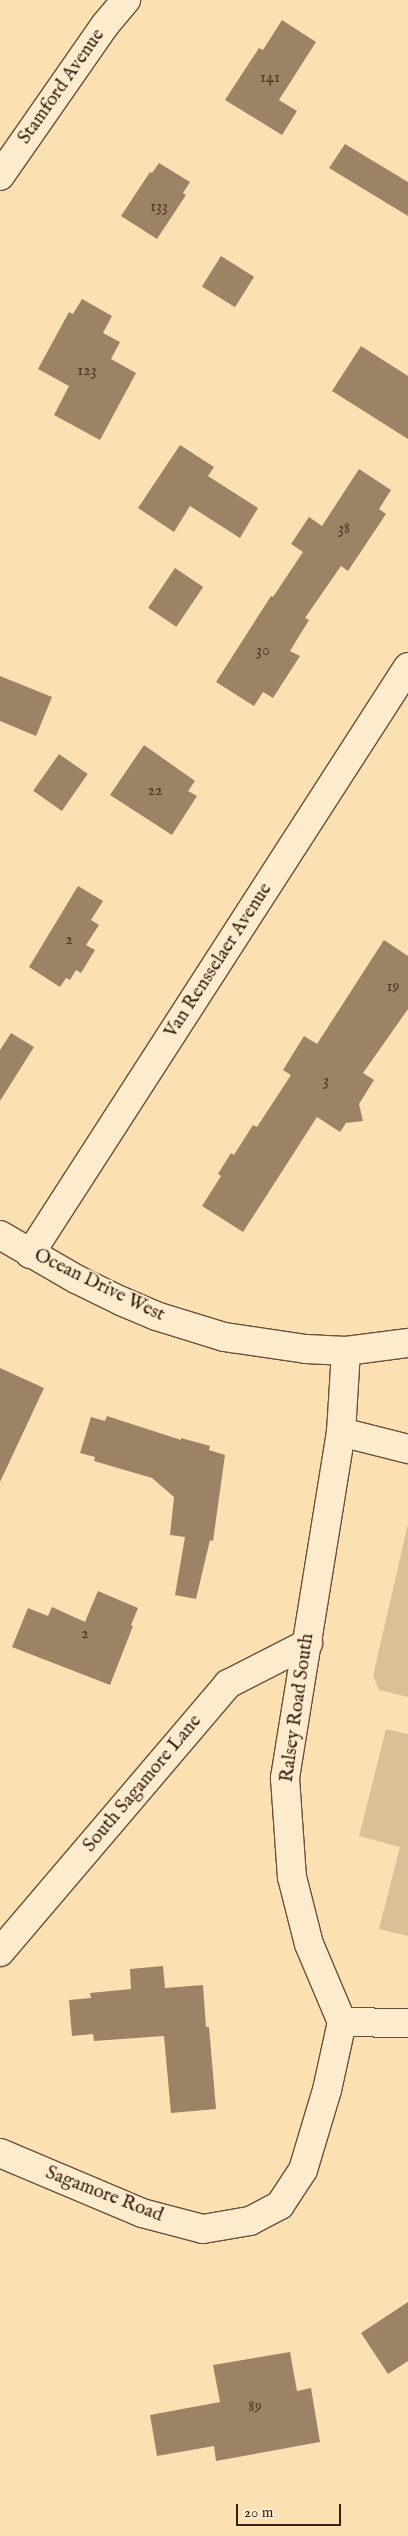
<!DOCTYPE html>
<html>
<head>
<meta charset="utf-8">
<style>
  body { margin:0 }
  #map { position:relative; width:408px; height:2536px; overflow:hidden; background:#fbe1b2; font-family:"IM FELL English",serif }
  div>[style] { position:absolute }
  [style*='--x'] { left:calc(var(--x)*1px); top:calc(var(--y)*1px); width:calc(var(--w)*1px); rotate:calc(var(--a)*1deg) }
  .green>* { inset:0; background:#dac097 }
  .building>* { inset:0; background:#9d8366; transform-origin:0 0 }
  .roads { filter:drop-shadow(1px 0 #694f3c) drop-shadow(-1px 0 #694f3c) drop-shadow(0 1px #694f3c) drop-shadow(0 -1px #694f3c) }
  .minor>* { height:28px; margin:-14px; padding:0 14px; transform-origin:14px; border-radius:14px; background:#fceccd }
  span { translate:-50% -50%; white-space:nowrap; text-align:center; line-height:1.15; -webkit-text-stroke:4px #fceccd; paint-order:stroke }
  .number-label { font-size:16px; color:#513728 }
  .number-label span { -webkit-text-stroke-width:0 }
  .street-label { font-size:19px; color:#381e14 }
  .scale { position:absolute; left:236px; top:2504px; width:105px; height:22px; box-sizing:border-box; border:2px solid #381e14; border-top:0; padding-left:6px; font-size:15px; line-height:18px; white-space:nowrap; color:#381e14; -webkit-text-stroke:4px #fceccd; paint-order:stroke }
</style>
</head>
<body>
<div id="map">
  <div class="green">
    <i style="clip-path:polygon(408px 1524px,408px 1697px,379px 1690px,373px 1676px)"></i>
    <i style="clip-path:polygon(386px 1729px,408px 1734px,408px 1936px,379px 1929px,400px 1847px,359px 1836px)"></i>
  </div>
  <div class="building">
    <i style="clip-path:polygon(282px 20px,316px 42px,279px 100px,297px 111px,282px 135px,225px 100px,259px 48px,263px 50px)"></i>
    <i style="clip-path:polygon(345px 144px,408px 182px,408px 216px,329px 168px)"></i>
    <i style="clip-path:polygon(159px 163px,190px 182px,183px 193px,186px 195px,157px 239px,121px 216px,150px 172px,152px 173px)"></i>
    <i style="left:221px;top:256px;width:39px;height:36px;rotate:32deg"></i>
    <i style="clip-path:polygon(82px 299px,112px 316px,103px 333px,120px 342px,111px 359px,136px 373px,100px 440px,54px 415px,69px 386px,38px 369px,69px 312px,73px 314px)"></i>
    <i style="clip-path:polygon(361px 346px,408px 376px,408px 439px,332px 391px)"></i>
    <i style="clip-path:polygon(180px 445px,214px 467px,208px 476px,258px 508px,240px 538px,190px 506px,174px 532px,138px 508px)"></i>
    <i style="clip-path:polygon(359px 469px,391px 490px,379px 509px,386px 514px,348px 571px,341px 566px,305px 618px,309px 620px,290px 651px,300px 656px,273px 698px,263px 692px,254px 706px,216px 682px,271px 596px,273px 597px,303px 552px,291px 544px,309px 517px,322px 526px)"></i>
    <i style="left:175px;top:568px;width:34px;height:48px;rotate:34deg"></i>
    <i style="clip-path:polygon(0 676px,52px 697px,36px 736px,0 721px)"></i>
    <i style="clip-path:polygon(144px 745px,195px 781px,188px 791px,197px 796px,172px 835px,110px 795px)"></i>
    <i style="left:59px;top:754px;width:35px;height:45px;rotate:35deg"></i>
    <i style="clip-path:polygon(78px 886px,103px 901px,91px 920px,99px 925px,86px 945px,95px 950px,81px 973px,76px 970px,70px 980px,66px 978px,60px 987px,29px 967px)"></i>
    <i style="clip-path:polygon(384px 940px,408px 956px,408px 1009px,363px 1073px,374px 1080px,359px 1104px,363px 1121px,346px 1123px,340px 1132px,317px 1117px,243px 1232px,202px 1206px,221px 1176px,218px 1174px,231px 1153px,234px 1155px,253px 1125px,257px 1127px,291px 1075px,283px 1070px,304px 1036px,317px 1044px)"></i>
    <i style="clip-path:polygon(11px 1033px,34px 1047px,0 1101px,0 1050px)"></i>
    <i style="clip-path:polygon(0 1368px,44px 1388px,0 1482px)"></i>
    <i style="clip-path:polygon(107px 1416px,181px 1440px,181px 1438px,210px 1446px,209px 1450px,225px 1455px,213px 1541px,210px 1540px,196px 1599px,175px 1595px,185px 1537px,170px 1535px,174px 1497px,152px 1478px,94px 1461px,95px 1457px,80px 1453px,91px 1417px,105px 1421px)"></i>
    <i style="clip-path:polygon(98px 1591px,138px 1608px,131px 1625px,133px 1626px,110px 1685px,12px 1647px,28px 1608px,48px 1616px,52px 1607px,85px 1622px)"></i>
    <i style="clip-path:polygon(163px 1966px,165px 1988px,203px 1985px,206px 2027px,209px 2027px,216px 2109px,171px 2113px,164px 2036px,94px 2041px,93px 2034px,72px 2036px,69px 2000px,91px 1998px,90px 1993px,131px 1989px,130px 1969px)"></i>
    <i style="clip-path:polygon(408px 2302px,408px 2361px,388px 2374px,361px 2333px)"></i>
    <i style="clip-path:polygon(290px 2352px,297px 2391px,311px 2388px,320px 2442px,216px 2461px,214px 2446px,157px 2456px,150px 2415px,220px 2402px,213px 2365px)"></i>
  </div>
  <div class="roads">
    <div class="minor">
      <i style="--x:0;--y:176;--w:184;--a:-55.2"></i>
      <i style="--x:105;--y:25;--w:33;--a:-50"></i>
      <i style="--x:0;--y:1235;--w:88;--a:30.1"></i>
      <i style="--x:76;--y:1279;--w:50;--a:26.1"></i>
      <i style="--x:121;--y:1301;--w:38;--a:23"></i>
      <i style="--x:156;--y:1316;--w:71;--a:17.2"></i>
      <i style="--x:224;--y:1337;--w:83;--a:8.3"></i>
      <i style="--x:306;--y:1349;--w:40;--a:2.9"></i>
      <i style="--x:346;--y:1351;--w:63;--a:-7.4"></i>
      <i style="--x:30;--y:1254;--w:698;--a:-57.22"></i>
      <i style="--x:346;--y:1351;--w:81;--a:93.5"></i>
      <i style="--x:341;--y:1432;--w:351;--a:99.2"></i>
      <i style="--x:285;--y:1778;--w:99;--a:86"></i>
      <i style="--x:292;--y:1877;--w:69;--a:75.8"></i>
      <i style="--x:309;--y:1944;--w:85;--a:67.1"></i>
      <i style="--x:342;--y:2022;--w:66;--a:0.9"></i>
      <i style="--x:341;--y:1432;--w:69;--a:14.2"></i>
      <i style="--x:0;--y:1952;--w:352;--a:-49.6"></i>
      <i style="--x:228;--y:1684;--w:90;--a:-27.1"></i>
      <i style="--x:0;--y:2153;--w:154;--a:22.9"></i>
      <i style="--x:142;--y:2213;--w:63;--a:14.7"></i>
      <i style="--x:203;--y:2229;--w:48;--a:-9.7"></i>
      <i style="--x:250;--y:2221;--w:34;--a:-28"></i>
      <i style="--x:280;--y:2205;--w:42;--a:-56.7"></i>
      <i style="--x:303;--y:2170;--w:84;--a:-73.3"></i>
      <i style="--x:327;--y:2090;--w:70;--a:-77.6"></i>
    </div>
  </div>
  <div class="number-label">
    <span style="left:270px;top:78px">141</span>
    <span style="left:159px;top:207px">133</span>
    <span style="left:87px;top:371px">123</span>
    <span style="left:344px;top:529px">38</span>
    <span style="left:263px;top:651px">30</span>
    <span style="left:155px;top:791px">22</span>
    <span style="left:69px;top:940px">2</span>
    <span style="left:393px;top:987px">19</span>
    <span style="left:326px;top:1081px">3</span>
    <span style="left:85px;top:1634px">2</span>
    <span style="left:255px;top:2407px">89</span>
  </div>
  <div class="street-label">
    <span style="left:62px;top:87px;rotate:-55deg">Stamford Avenue</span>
    <span style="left:219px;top:961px;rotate:-57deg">Van Rensselaer Avenue</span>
    <span style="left:99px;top:1286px;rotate:26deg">Ocean Drive West</span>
    <span style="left:298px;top:1708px;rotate:-82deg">Ralsey Road South</span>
    <span style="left:143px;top:1784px;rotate:-50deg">South Sagamore Lane</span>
    <span style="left:104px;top:2195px;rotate:21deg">Sagamore Road</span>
  </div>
  <div class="scale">20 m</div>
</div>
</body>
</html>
